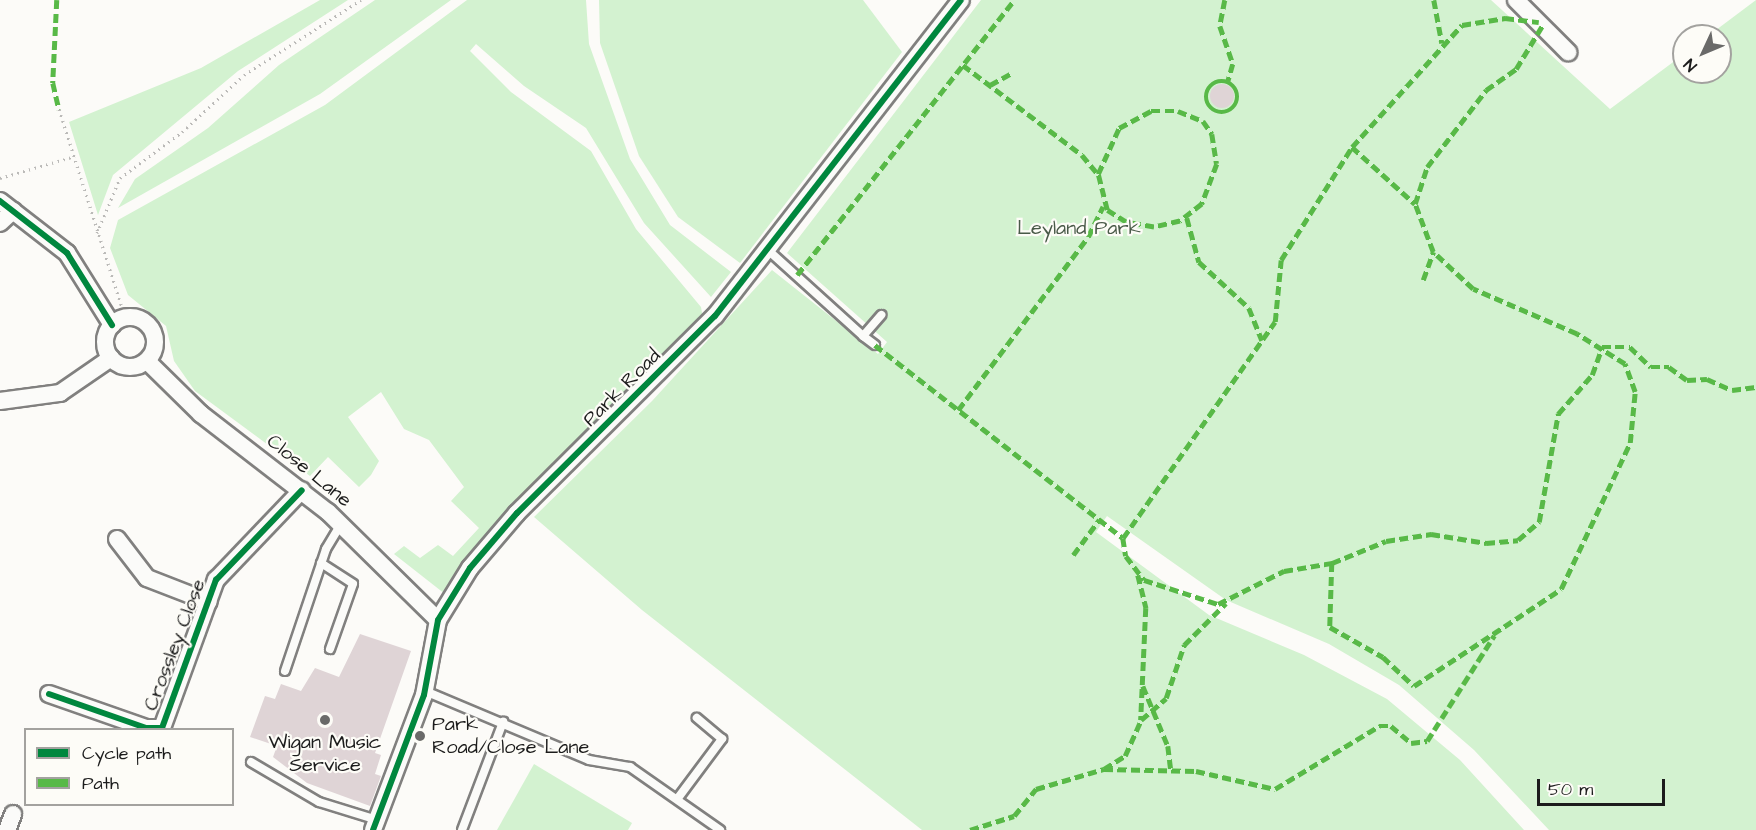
<!DOCTYPE html>
<html>
<head>
<meta charset="utf-8">
<style>
  body { margin:0 }
  #map { position:relative; width:1756px; height:830px; overflow:hidden; background:#fcfbf8; font-family:"Architects Daughter",sans-serif }
  div>[style] { position:absolute }
  [style*='--x'] { left:calc(var(--x)*1px); top:calc(var(--y)*1px); width:calc(var(--w)*1px); rotate:calc(var(--a)*1deg) }
  .green>* { inset:0; background:#d3f2d0 }
  .building>* { inset:0; background:#dfd4d6 }
  .round { border-radius:50% }
  .path>* { height:3px; margin-top:-1.5px; transform-origin:0; background:repeating-linear-gradient(90deg,#bbbab8 0 1.5px,transparent 0 6px) }
  .roads { filter:drop-shadow(2px 0 #81807f) drop-shadow(-2px 0 #81807f) drop-shadow(0 2px #81807f) drop-shadow(0 -2px #81807f) }
  .lane>* { height:8px; margin:-4px; padding:0 4px; transform-origin:4px; border-radius:4px; background:#fbfbf9 }
  .street>* { height:16px; margin:-8px; padding:0 8px; transform-origin:8px; border-radius:8px; background:#fbfbf9 }
  .street>.ring { margin:-8px; padding:0; box-sizing:content-box; background:none; border:16px solid #fbfbf9; border-radius:50% }
  .quiet>* { height:4.5px; margin-top:-2.25px; transform-origin:0; background:repeating-linear-gradient(90deg,#58b947 0 9px,transparent 0 13.5px) }
  .quiet>.ring { margin:-2.25px; padding:0; box-sizing:content-box; background:none; border:4.5px solid #58b947; border-radius:50% }
  .cycleway>* { height:6px; margin:-3px; padding:0 3px; transform-origin:3px; border-radius:3px; background:#00873e }
  .dots>* { width:16px; height:16px; translate:-50% -50%; box-sizing:border-box; border:3px solid #fdfcf7; border-radius:50% }
  span { translate:-50% -50%; white-space:nowrap; text-align:center; line-height:1.15; -webkit-text-stroke:4.5px #fdfcf7; paint-order:stroke }
  .park-label { font-size:20px; color:#495a48 }
  .street-label { font-size:20px; color:#1c1c1c }
  .poi-label { font-size:20px; color:#1c1c1c }
  .left { translate:0 -50%; text-align:left }
  .legend { position:absolute; left:24px; top:728px; width:210px; height:78px; box-sizing:border-box; background:#fdfcf7; border:2px solid #a3a29f; margin:0; padding:8px 10px; list-style:none; font-size:18px; color:#1c1c1c }
  .legend li { display:flex; align-items:center; gap:12px; height:30px }
  .legend b { width:30px; border:2px solid #a3a29f }
  .north { position:absolute; left:1672px; top:24px; width:60px; height:60px; box-sizing:border-box; background:#fdfcf7; border:2px solid #a3a29f; border-radius:50%; rotate:226deg; font-size:16px; font-weight:700; line-height:24px; text-align:center; color:#1c1c1c }
  .north::after { content:''; display:block; margin:auto; width:21px; height:27px; background:#6a6a69; clip-path:polygon(50% 0,100% 100%,50% 72%,0 100%) }
  .scale { position:absolute; left:1537px; top:779px; width:128px; height:27px; box-sizing:border-box; border:3px solid #1c1c1c; border-top:0; padding-left:8px; font-size:18px; line-height:21px; white-space:nowrap; color:#1c1c1c; -webkit-text-stroke:4px #fdfcf7; paint-order:stroke }
</style>
</head>
<body>
<div id="map">
  <div class="green">
    <i style="clip-path:polygon(320px 0,348px 0,238px 71px,113px 175px,98px 215px,69px 122px,201px 68px)"></i>
    <i style="clip-path:polygon(375px 0,451px 0,320px 94px,118px 208px,135px 179px,208px 128px,279px 65px)"></i>
    <i style="clip-path:polygon(467px 0,586px 0,589px 44px,630px 159px,670px 225px,731px 272px,711px 297px,644px 223px,586px 128px,524px 86px,476px 44px,470px 51px,511px 92px,591px 151px,636px 229px,701px 307px,703px 319px,497px 523px,445px 594px,394px 554px,404px 546px,420px 558px,438px 545px,453px 556px,479px 528px,451px 501px,464px 487px,429px 440px,404px 429px,381px 392px,348px 417px,379px 461px,371px 475px,359px 487px,328px 457px,310px 476px,195px 391px,174px 361px,166px 326px,128px 295px,110px 248px,118px 220px,325px 105px)"></i>
    <i style="clip-path:polygon(599px 0,863px 0,902px 52px,740px 263px,678px 217px,639px 156px,600px 43px)"></i>
    <i style="clip-path:polygon(981px 0,1491px 0,1610px 109px,1684px 54px,1684px 72px,1720px 72px,1720px 36px,1708px 36px,1756px 0,1756px 830px,1549px 830px,1474px 750px,1399px 685px,1329px 644px,1226px 600px,1107px 516px,1096px 532px,1209px 615px,1304px 655px,1387px 699px,1460px 760px,1524px 830px,922px 830px,642px 610px,534px 517px,652px 401px,772px 270px,878px 354px,887px 342px,787px 253px)"></i>
    <i style="clip-path:polygon(534px 764px,632px 823px,628px 830px,497px 830px)"></i>
  </div>
  <div class="building">
    <i class="round" style="left:1210px;top:84px;width:24px;height:24px"></i>
    <i style="clip-path:polygon(360px 634px,411px 651px,375px 753px,381px 755px,375px 774px,381px 776px,370px 806px,307px 783px,273px 757px,277px 746px,250px 737px,265px 696px,275px 699px,281px 684px,301px 691px,315px 668px,339px 677px)"></i>
  </div>
  <div class="path">
    <i style="--x:59;--y:109;--w:206;--a:72.4"></i>
    <i style="--x:0;--y:178;--w:78;--a:-16.3"></i>
    <i style="--x:97;--y:233;--w:60;--a:-67.3"></i>
    <i style="--x:120;--y:178;--w:77;--a:-36.6"></i>
    <i style="--x:182;--y:132;--w:84;--a:-42.6"></i>
    <i style="--x:244;--y:75;--w:139;--a:-32.7"></i>
  </div>
  <div class="roads">
    <div class="lane">
      <i style="--x:769;--y:251;--w:127;--a:42.1"></i>
      <i style="--x:875;--y:345;--w:15;--a:-143"></i>
      <i style="--x:863;--y:336;--w:28;--a:-49"></i>
      <i style="--x:321;--y:563;--w:38;--a:33"></i>
      <i style="--x:353;--y:584;--w:69;--a:109.5"></i>
      <i style="--x:285;--y:671;--w:129;--a:-71.4"></i>
      <i style="--x:326;--y:549;--w:29;--a:-59"></i>
      <i style="--x:425;--y:691;--w:178;--a:22.8"></i>
      <i style="--x:589;--y:760;--w:42;--a:9.7"></i>
      <i style="--x:630;--y:767;--w:110;--a:35"></i>
      <i style="--x:251;--y:762;--w:79;--a:30.5"></i>
      <i style="--x:319;--y:802;--w:61;--a:17.2"></i>
      <i style="--x:678;--y:798;--w:74;--a:-53.3"></i>
      <i style="--x:722;--y:739;--w:33;--a:-140"></i>
      <i style="--x:462;--y:830;--w:116;--a:-69.2"></i>
    </div>
    <div class="street">
      <i style="--x:1516;--y:0;--w:74;--a:45"></i>
      <i style="--x:0;--y:201;--w:85;--a:37.8"></i>
      <i style="--x:67;--y:253;--w:85;--a:58"></i>
      <i style="--x:0;--y:223;--w:18;--a:-43"></i>
      <i class="ring" style="left:105px;top:317px;width:34px;height:34px"></i>
      <i style="--x:147;--y:361;--w:76;--a:44.5"></i>
      <i style="--x:201;--y:414;--w:160;--a:37.7"></i>
      <i style="--x:328;--y:512;--w:154;--a:44.5"></i>
      <i style="--x:0;--y:401;--w:61;--a:-7.6"></i>
      <i style="--x:60;--y:393;--w:62;--a:-34.5"></i>
      <i style="--x:117;--y:539;--w:49;--a:52.4"></i>
      <i style="--x:147;--y:578;--w:66;--a:21.2"></i>
      <i style="--x:49;--y:694;--w:103;--a:19.3"></i>
      <i style="--x:146;--y:728;--w:16;--a:0"></i>
      <i style="--x:162;--y:728;--w:158;--a:-70"></i>
      <i style="--x:216;--y:580;--w:124;--a:-46.3"></i>
      <i style="--x:7;--y:830;--w:17;--a:-69"></i>
      <i style="--x:373;--y:830;--w:144;--a:-69.3"></i>
      <i style="--x:424;--y:695;--w:76;--a:-79.4"></i>
      <i style="--x:438;--y:620;--w:61;--a:-58.4"></i>
      <i style="--x:470;--y:568;--w:72;--a:-49.5"></i>
      <i style="--x:517;--y:513;--w:279;--a:-44.9"></i>
      <i style="--x:715;--y:316;--w:400;--a:-52.1"></i>
    </div>
  </div>
  <div class="quiet">
    <i style="--x:57;--y:0;--w:83;--a:92.8"></i>
    <i style="--x:53;--y:83;--w:27;--a:77"></i>
    <i style="--x:1225;--y:0;--w:26;--a:101"></i>
    <i style="--x:1220;--y:26;--w:40;--a:71.1"></i>
    <i style="--x:1233;--y:64;--w:19;--a:106"></i>
    <i style="--x:1434;--y:0;--w:44;--a:79.5"></i>
    <i style="--x:963;--y:65;--w:149;--a:37.1"></i>
    <i style="--x:1082;--y:155;--w:25;--a:50"></i>
    <i class="ring" style="left:1206px;top:81px;width:27.5px;height:27.5px"></i>
    <i style="--x:990;--y:85;--w:23;--a:-29"></i>
    <i style="--x:1151;--y:111;--w:27;--a:0"></i>
    <i style="--x:1178;--y:111;--w:27;--a:22"></i>
    <i style="--x:1203;--y:121;--w:16;--a:55"></i>
    <i style="--x:1212;--y:134;--w:30;--a:81"></i>
    <i style="--x:1217;--y:164;--w:43;--a:110.6"></i>
    <i style="--x:1202;--y:204;--w:28;--a:142"></i>
    <i style="--x:1180;--y:221;--w:27;--a:167"></i>
    <i style="--x:1154;--y:227;--w:28;--a:-170"></i>
    <i style="--x:1126;--y:222;--w:22;--a:-148"></i>
    <i style="--x:1107;--y:210;--w:37;--a:-104"></i>
    <i style="--x:1098;--y:174;--w:51;--a:-65.5"></i>
    <i style="--x:1119;--y:128;--w:36;--a:-28"></i>
    <i style="--x:1352;--y:147;--w:85;--a:42.1"></i>
    <i style="--x:1187;--y:218;--w:46;--a:74.7"></i>
    <i style="--x:1199;--y:262;--w:68;--a:42.6"></i>
    <i style="--x:1249;--y:308;--w:35;--a:68"></i>
    <i style="--x:797;--y:275;--w:350;--a:-51.7"></i>
    <i style="--x:1423;--y:280;--w:30;--a:-70"></i>
    <i style="--x:1433;--y:252;--w:51;--a:-110.6"></i>
    <i style="--x:1415;--y:204;--w:39;--a:-72"></i>
    <i style="--x:1427;--y:167;--w:97;--a:-52.5"></i>
    <i style="--x:1486;--y:90;--w:37;--a:-35"></i>
    <i style="--x:1516;--y:69;--w:50;--a:-58.8"></i>
    <i style="--x:875;--y:345;--w:314;--a:37.9"></i>
    <i style="--x:1123;--y:538;--w:264;--a:-54.9"></i>
    <i style="--x:1275;--y:322;--w:62;--a:-84.5"></i>
    <i style="--x:1281;--y:260;--w:133;--a:-57.9"></i>
    <i style="--x:1352;--y:147;--w:164;--a:-48"></i>
    <i style="--x:1462;--y:25;--w:44;--a:-9.2"></i>
    <i style="--x:1505;--y:18;--w:34;--a:7"></i>
    <i style="--x:958;--y:410;--w:216;--a:-53.1"></i>
    <i style="--x:1088;--y:237;--w:34;--a:-64"></i>
    <i style="--x:1123;--y:538;--w:18;--a:81"></i>
    <i style="--x:1126;--y:556;--w:30;--a:53"></i>
    <i style="--x:1144;--y:580;--w:78;--a:18"></i>
    <i style="--x:1218;--y:604;--w:74;--a:-26.6"></i>
    <i style="--x:1284;--y:571;--w:49;--a:-9.5"></i>
    <i style="--x:1332;--y:563;--w:58;--a:-22.2"></i>
    <i style="--x:1386;--y:541;--w:46;--a:-8.8"></i>
    <i style="--x:1431;--y:534;--w:56;--a:9.3"></i>
    <i style="--x:1486;--y:543;--w:32;--a:-5"></i>
    <i style="--x:1518;--y:540;--w:28;--a:-41"></i>
    <i style="--x:1539;--y:522;--w:110;--a:-80"></i>
    <i style="--x:1558;--y:414;--w:52;--a:-48.9"></i>
    <i style="--x:1592;--y:375;--w:30;--a:-70"></i>
    <i style="--x:1602;--y:347;--w:28;--a:0"></i>
    <i style="--x:1630;--y:347;--w:29;--a:44"></i>
    <i style="--x:1651;--y:367;--w:18;--a:0"></i>
    <i style="--x:1669;--y:367;--w:22;--a:36"></i>
    <i style="--x:1687;--y:380;--w:20;--a:-3"></i>
    <i style="--x:1707;--y:379;--w:27;--a:24"></i>
    <i style="--x:1732;--y:390;--w:24;--a:-7"></i>
    <i style="--x:1073;--y:555;--w:44;--a:-53.4"></i>
    <i style="--x:1332;--y:563;--w:64;--a:91.8"></i>
    <i style="--x:1330;--y:627;--w:61;--a:29.5"></i>
    <i style="--x:1383;--y:657;--w:42;--a:43.1"></i>
    <i style="--x:1414;--y:686;--w:176;--a:-33.4"></i>
    <i style="--x:1561;--y:589;--w:161;--a:-64.7"></i>
    <i style="--x:1630;--y:443;--w:51;--a:-84.4"></i>
    <i style="--x:1635;--y:392;--w:30;--a:-110"></i>
    <i style="--x:1625;--y:364;--w:57;--a:-148"></i>
    <i style="--x:1577;--y:334;--w:113;--a:-156.6"></i>
    <i style="--x:1473;--y:289;--w:54;--a:-137.2"></i>
    <i style="--x:1138;--y:575;--w:34;--a:76"></i>
    <i style="--x:1146;--y:608;--w:112;--a:92.6"></i>
    <i style="--x:1143;--y:686;--w:65;--a:67.4"></i>
    <i style="--x:1168;--y:746;--w:25;--a:83"></i>
    <i style="--x:1104;--y:769;--w:92;--a:1.2"></i>
    <i style="--x:1196;--y:771;--w:81;--a:12.8"></i>
    <i style="--x:1275;--y:789;--w:122;--a:-31.2"></i>
    <i style="--x:1379;--y:726;--w:12;--a:0"></i>
    <i style="--x:1391;--y:726;--w:26;--a:40"></i>
    <i style="--x:1411;--y:743;--w:16;--a:-7"></i>
    <i style="--x:1427;--y:741;--w:125;--a:-57.5"></i>
    <i style="--x:970;--y:830;--w:46;--a:-17.7"></i>
    <i style="--x:1014;--y:816;--w:35;--a:-51"></i>
    <i style="--x:1036;--y:789;--w:71;--a:-16.4"></i>
    <i style="--x:1104;--y:769;--w:25;--a:-32"></i>
    <i style="--x:1125;--y:756;--w:39;--a:-66"></i>
    <i style="--x:1141;--y:720;--w:33;--a:-41"></i>
    <i style="--x:1166;--y:698;--w:56;--a:-71.2"></i>
    <i style="--x:1184;--y:645;--w:59;--a:-45"></i>
  </div>
  <div class="cycleway">
    <i style="--x:0;--y:201;--w:85;--a:37.8"></i>
    <i style="--x:67;--y:253;--w:85;--a:58"></i>
    <i style="--x:49;--y:694;--w:103;--a:19.3"></i>
    <i style="--x:146;--y:728;--w:16;--a:0"></i>
    <i style="--x:162;--y:728;--w:158;--a:-70"></i>
    <i style="--x:216;--y:580;--w:124;--a:-46.3"></i>
    <i style="--x:373;--y:830;--w:144;--a:-69.3"></i>
    <i style="--x:424;--y:695;--w:76;--a:-79.4"></i>
    <i style="--x:438;--y:620;--w:61;--a:-58.4"></i>
    <i style="--x:470;--y:568;--w:72;--a:-49.5"></i>
    <i style="--x:517;--y:513;--w:279;--a:-44.9"></i>
    <i style="--x:715;--y:316;--w:400;--a:-52.1"></i>
  </div>
  <div class="dots">
    <i style="left:325px;top:720px;background:#6a6a69"></i>
    <i style="left:420px;top:736px;background:#6a6a69"></i>
  </div>
  <div class="park-label">
    <span style="left:1079px;top:228px">Leyland Park</span>
  </div>
  <div class="street-label">
    <span style="left:622px;top:388px;rotate:-45deg">Park Road</span>
    <span style="left:309px;top:471px;rotate:39deg">Close Lane</span>
    <span style="left:175px;top:645px;rotate:-69deg">Crossley Close</span>
  </div>
  <div class="poi-label">
    <span class="left" style="left:432px;top:736px">Park<br>Road/Close Lane</span>
    <span style="left:325px;top:754px">Wigan Music<br>Service</span>
  </div>
  <ul class="legend">
  <li><b style="height:8px;background:#00873e"></b>Cycle path</li>
  <li><b style="height:8px;background:#58b947"></b>Path</li>
  </ul>
  <div class="north">N</div>
  <div class="scale">50 m</div>
</div>
</body>
</html>
